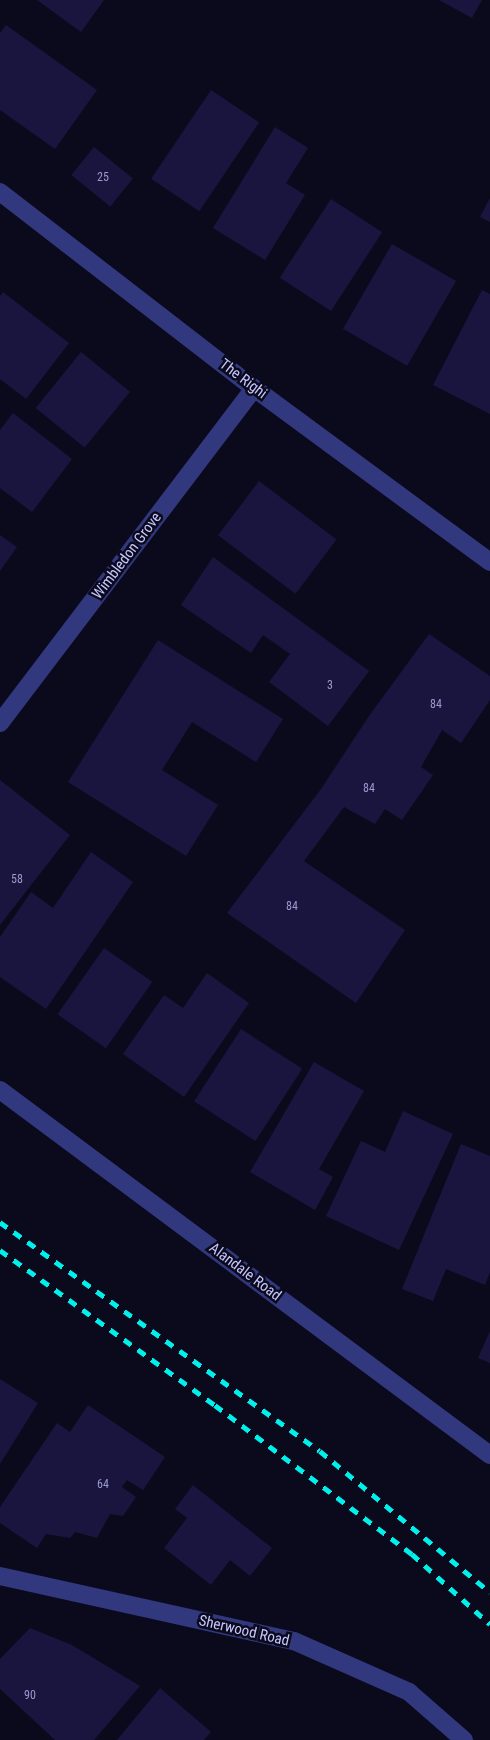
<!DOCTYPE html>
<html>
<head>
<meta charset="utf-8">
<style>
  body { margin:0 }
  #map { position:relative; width:490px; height:1740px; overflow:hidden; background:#0b0a1d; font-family:"Roboto Condensed",sans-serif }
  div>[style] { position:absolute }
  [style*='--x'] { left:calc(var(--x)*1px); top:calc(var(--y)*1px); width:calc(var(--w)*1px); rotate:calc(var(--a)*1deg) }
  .building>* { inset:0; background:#19153e; transform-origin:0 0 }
  .street>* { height:18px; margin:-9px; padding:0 9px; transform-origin:9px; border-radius:9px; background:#32387e }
  .rail>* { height:4.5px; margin-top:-2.25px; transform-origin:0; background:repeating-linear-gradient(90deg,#00f1ec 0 9px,transparent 0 17px) }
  span { translate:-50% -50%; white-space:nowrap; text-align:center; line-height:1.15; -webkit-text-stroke:5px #0b0a1d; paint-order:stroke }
  .number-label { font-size:12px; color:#9b9acf }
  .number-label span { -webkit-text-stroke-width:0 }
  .street-label { font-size:15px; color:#c6c6ff }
</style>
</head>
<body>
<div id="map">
  <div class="building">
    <i style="clip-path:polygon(37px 0,104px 0,81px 32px)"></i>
    <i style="clip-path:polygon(439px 0,482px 0,472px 18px)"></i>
    <i style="clip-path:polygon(6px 25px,97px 90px,55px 149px,0 110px,0 33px)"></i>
    <i style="left:211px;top:90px;width:58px;height:107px;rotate:34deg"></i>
    <i style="clip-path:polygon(275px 127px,308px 148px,286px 183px,305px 195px,265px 260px,213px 228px)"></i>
    <i style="left:94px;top:147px;width:50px;height:36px;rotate:39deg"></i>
    <i style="clip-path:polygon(490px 198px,490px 222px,480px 217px)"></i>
    <i style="left:331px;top:199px;width:61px;height:94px;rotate:33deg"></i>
    <i style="left:392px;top:244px;width:74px;height:98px;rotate:30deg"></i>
    <i style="clip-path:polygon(482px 290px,490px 294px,490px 414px,433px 385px)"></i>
    <i style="clip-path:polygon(3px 292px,69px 343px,26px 399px,0 379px,0 296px)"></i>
    <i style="left:81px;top:352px;width:63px;height:72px;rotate:39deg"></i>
    <i style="clip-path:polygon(13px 413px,72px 459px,32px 512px,0 488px,0 430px)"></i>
    <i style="left:259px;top:481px;width:97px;height:68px;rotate:37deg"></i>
    <i style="clip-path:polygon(0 535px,17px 547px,0 571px)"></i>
    <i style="clip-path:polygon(213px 557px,369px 671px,328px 726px,269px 682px,290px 654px,263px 635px,251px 653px,181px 605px)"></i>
    <i style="clip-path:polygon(429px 634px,490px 676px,490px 700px,461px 743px,442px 730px,421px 767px,433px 775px,402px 820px,385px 809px,375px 824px,344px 807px,304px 861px,405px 930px,356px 1003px,227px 913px,321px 789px,369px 716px)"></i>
    <i style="clip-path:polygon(158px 640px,283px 719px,256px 762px,192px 722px,162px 770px,218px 805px,186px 856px,68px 782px)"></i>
    <i style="clip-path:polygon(0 780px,70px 835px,0 925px)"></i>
    <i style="clip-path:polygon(91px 852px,133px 882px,46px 1009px,0 977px,0 937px,31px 892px,53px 908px)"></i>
    <i style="left:104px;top:948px;width:59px;height:81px;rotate:35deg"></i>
    <i style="clip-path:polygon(207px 973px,249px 1003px,184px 1097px,123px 1054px,164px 995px,183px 1008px)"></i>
    <i style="left:241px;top:1029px;width:73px;height:86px;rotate:33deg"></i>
    <i style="clip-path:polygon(314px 1062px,364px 1091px,319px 1169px,333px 1177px,315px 1210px,250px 1172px)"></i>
    <i style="clip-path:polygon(403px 1111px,453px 1134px,399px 1250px,326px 1216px,361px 1141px,385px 1152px)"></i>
    <i style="clip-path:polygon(461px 1144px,490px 1156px,490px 1272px,485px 1285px,446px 1269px,433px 1301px,402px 1289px)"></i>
    <i style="clip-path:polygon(490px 1331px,490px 1363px,478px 1358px)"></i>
    <i style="clip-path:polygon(0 1379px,38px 1403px,0 1464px)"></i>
    <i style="clip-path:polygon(88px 1405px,165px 1457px,143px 1490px,127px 1480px,122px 1487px,136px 1497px,123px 1516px,110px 1514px,97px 1538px,75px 1532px,70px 1538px,46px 1534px,37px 1548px,0 1523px,0 1507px,57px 1423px,70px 1432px)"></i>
    <i style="clip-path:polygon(193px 1485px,272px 1548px,250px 1576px,230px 1560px,211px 1585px,164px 1548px,187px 1518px,175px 1509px)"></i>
    <i style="clip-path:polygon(30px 1628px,72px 1645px,140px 1686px,94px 1740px,55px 1740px,0 1689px,0 1659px)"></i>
    <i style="clip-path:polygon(160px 1688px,211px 1732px,204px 1740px,117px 1740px)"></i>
  </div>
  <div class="street">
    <i style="--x:0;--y:192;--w:321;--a:37.7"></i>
    <i style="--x:254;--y:388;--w:293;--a:36.4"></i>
    <i style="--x:0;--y:723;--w:420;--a:-52.8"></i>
    <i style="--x:0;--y:1090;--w:611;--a:36.68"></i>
    <i style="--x:0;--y:1576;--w:301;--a:12.5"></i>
    <i style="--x:294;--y:1641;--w:126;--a:23.9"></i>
    <i style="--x:409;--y:1692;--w:73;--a:41.1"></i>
  </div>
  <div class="rail">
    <i style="--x:0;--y:1222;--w:393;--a:35.6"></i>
    <i style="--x:320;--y:1451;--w:221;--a:39.7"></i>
    <i style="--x:0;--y:1250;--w:265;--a:35.8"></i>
    <i style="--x:215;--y:1405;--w:247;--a:37.1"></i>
    <i style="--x:412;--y:1554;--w:105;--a:41.9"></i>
  </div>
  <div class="number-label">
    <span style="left:103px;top:178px">25</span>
    <span style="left:330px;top:686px">3</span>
    <span style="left:436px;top:705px">84</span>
    <span style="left:369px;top:789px">84</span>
    <span style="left:17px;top:880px">58</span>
    <span style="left:292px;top:907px">84</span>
    <span style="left:103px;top:1485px">64</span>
    <span style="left:30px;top:1696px">90</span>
  </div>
  <div class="street-label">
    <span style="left:243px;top:379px;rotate:37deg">The Righi</span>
    <span style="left:127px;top:556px;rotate:-53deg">Wimbledon Grove</span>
    <span style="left:245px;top:1272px;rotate:37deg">Alandale Road</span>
    <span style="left:244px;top:1631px;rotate:13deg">Sherwood Road</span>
  </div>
</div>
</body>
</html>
